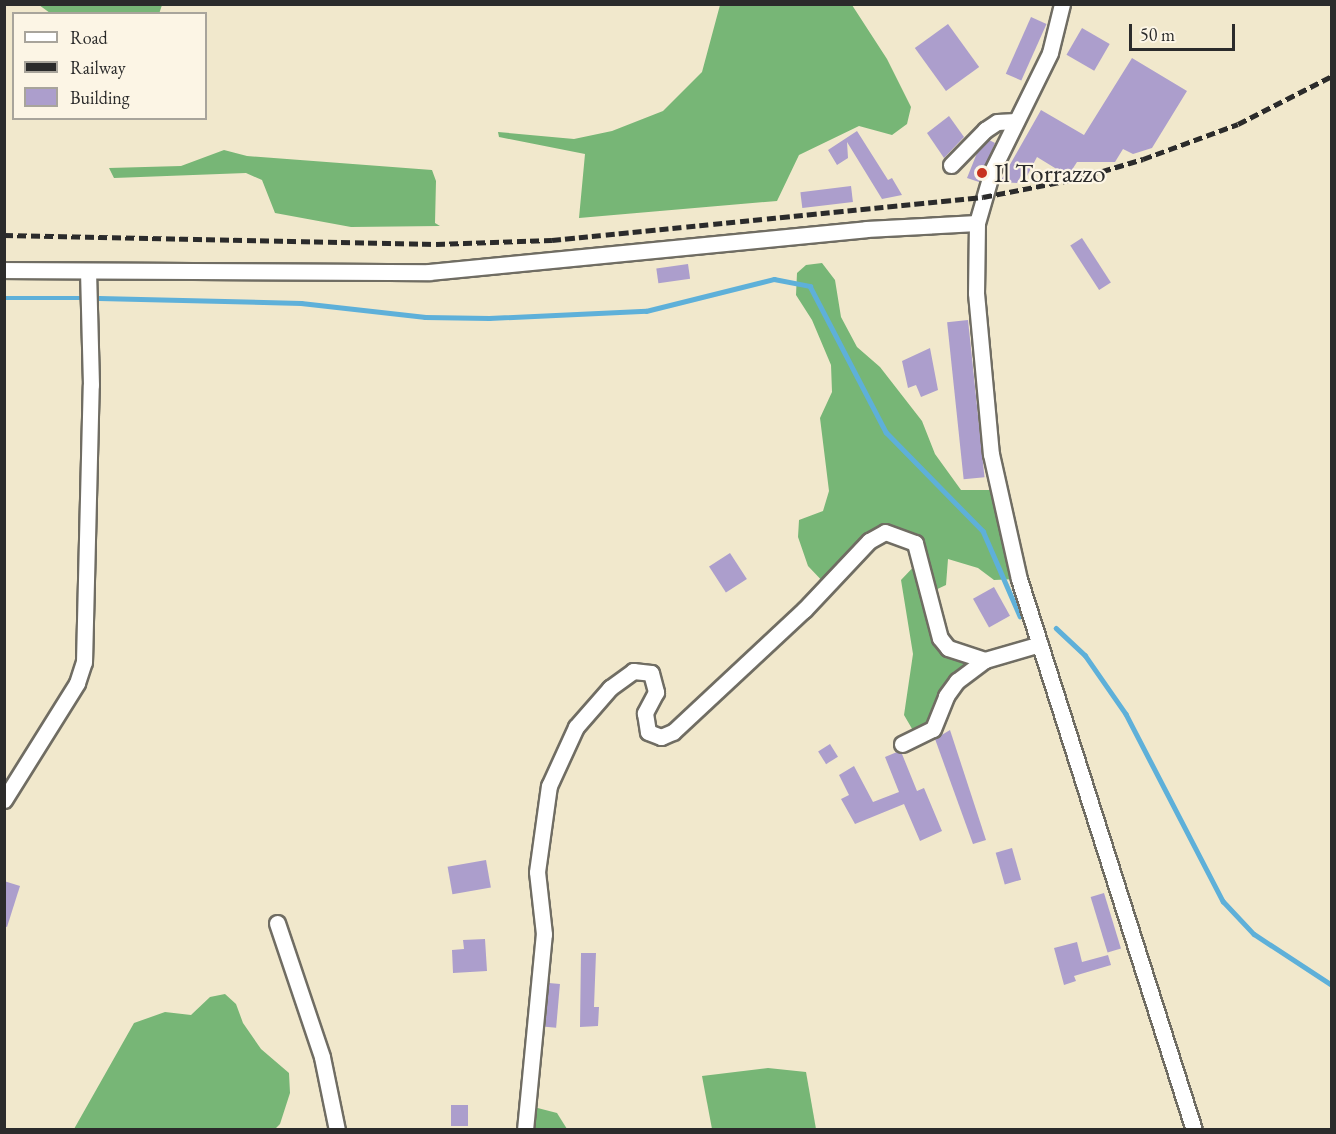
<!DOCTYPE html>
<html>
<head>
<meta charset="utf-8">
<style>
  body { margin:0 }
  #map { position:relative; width:1336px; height:1134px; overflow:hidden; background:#f1e8cc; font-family:"EB Garamond",serif }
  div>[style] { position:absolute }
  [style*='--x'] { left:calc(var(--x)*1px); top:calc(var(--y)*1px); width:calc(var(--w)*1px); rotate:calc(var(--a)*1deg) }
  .forest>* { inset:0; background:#77b676 }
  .stream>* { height:4.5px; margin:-2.25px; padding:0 2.25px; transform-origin:2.25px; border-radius:2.25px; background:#5eb0d9 }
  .building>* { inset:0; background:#ac9ecc; transform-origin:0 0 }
  .roads { filter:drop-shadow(2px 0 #706d63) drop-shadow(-2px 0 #706d63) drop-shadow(0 2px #706d63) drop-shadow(0 -2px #706d63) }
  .minor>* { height:15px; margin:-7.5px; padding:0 7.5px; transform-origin:7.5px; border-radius:7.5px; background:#fff }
  .rail>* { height:4.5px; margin-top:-2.25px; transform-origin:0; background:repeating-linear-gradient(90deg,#2b2b2b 0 9px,transparent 0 13.5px) }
  .dots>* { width:16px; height:16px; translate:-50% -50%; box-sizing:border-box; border:3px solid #fcf5e5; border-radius:50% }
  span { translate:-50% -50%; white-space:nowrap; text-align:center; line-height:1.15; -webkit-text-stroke:4.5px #fcf5e5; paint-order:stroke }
  .poi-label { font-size:27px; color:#2b2b2b }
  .left { translate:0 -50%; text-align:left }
  .frame { position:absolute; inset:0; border:6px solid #2b2b2b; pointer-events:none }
  .legend { position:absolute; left:12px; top:12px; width:195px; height:108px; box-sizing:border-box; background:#fcf5e5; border:2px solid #a8a49b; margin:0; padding:8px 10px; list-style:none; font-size:18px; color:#2b2b2b }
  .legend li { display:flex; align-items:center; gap:12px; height:30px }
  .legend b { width:30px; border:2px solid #a8a49b }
  .scale { position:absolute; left:1129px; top:24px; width:106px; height:27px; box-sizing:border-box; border:3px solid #2b2b2b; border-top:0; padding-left:8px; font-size:18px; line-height:21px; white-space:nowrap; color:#2b2b2b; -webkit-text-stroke:4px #fcf5e5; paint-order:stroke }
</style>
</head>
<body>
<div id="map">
  <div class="forest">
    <i style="clip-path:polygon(39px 5px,162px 5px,159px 14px,50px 13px)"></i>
    <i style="clip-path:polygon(720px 5px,852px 5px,887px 59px,911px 107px,907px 124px,892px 135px,859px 126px,799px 155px,777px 201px,579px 218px,585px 154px,499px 137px,498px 132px,574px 139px,612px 131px,663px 111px,702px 72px)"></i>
    <i style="clip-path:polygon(224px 150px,247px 156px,432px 170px,436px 181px,435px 223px,440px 226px,351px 227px,275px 213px,262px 180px,246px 173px,114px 178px,109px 168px,181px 166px)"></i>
    <i style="clip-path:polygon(822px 263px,835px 280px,841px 317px,857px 347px,880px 367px,922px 421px,935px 454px,961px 490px,999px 490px,1019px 579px,994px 580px,978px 568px,948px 559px,946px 585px,931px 592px,940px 638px,985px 660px,971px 668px,918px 739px,904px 715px,913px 654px,901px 580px,921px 559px,915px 544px,885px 532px,827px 586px,808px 566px,798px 537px,799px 520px,823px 511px,829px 491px,820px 418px,832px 392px,831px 365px,812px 320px,796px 295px,797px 273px,806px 265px)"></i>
    <i style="clip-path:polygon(225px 994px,236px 1004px,243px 1023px,261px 1049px,289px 1073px,290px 1093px,280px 1124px,274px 1130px,74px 1129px,134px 1023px,165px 1012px,191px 1015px,210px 997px)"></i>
    <i style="clip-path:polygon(768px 1068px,806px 1072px,816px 1129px,712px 1129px,702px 1076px)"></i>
    <i style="clip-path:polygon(526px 1105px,557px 1113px,567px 1129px,525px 1130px)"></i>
  </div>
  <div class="stream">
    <i style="--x:4;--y:298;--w:75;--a:0"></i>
    <i style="--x:99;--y:298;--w:202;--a:1.4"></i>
    <i style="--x:301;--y:303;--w:125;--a:6.4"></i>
    <i style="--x:425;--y:317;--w:64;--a:0.9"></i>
    <i style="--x:489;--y:318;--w:157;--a:-2.6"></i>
    <i style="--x:646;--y:311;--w:132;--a:-14"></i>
    <i style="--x:774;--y:279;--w:37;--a:11"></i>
    <i style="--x:810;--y:286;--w:165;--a:62.5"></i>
    <i style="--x:886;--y:432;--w:139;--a:45.6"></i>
    <i style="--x:983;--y:531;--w:93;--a:66.5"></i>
    <i style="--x:1056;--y:628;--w:40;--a:43"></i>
    <i style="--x:1085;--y:655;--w:72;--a:55.2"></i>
    <i style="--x:1126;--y:714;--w:211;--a:62.6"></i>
    <i style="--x:1223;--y:901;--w:45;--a:46.8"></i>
    <i style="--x:1254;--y:934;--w:93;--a:33.2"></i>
  </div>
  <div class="building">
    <i style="left:1031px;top:17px;width:17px;height:62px;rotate:24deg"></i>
    <i style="left:948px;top:24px;width:53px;height:41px;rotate:54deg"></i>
    <i style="left:1082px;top:28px;width:32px;height:31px;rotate:30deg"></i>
    <i style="clip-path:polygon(1132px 58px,1187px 91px,1152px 148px,1133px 154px,1123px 149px,1115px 162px,1077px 162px,1068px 176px,1037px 157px,1027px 176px,1022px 174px,1017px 183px,1000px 182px,1041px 110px,1084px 135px)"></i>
    <i style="clip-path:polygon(949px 116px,964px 137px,944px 158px,927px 133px)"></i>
    <i style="clip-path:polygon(857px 131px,888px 180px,892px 178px,902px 195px,882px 199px,847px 142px,848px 158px,837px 165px,828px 150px)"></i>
    <i style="clip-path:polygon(989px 140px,995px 143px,979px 182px,967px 178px,977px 153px)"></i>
    <i style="left:851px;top:186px;width:16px;height:51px;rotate:83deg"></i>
    <i style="left:1082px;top:238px;width:53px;height:14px;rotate:57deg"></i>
    <i style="left:688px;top:264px;width:15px;height:32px;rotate:82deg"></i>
    <i style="left:968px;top:320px;width:158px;height:21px;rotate:84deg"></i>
    <i style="clip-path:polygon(930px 348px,938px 390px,921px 397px,916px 385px,908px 388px,902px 361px)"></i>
    <i style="left:730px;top:553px;width:31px;height:25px;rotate:57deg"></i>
    <i style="left:994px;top:587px;width:33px;height:24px;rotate:61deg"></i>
    <i style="clip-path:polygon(950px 730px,986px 840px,973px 844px,935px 739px)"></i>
    <i style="left:830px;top:744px;width:15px;height:14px;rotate:58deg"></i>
    <i style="clip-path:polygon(897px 752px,902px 754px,917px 791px,924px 788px,942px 831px,920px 841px,904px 804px,855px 824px,841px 799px,849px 795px,839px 775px,854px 766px,873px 802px,899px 792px,885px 757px)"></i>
    <i style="left:1012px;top:848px;width:33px;height:17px;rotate:74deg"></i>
    <i style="left:486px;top:860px;width:28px;height:39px;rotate:80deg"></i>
    <i style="clip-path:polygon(4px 881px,20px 886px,7px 927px,4px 926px)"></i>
    <i style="left:1104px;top:893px;width:58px;height:14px;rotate:73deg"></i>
    <i style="clip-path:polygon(485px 939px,487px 971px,453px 973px,452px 950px,464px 949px,463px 940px)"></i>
    <i style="clip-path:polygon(1077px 942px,1082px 962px,1108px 955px,1111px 965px,1074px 976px,1076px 981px,1064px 985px,1054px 948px)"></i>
    <i style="clip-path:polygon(581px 953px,596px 953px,594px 1007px,599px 1007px,598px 1026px,580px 1027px)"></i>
    <i style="left:549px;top:983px;width:11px;height:44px;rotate:5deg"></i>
    <i style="left:451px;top:1105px;width:17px;height:21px"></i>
  </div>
  <div class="roads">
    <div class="minor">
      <i style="--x:1062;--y:4;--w:50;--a:103.8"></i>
      <i style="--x:1050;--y:53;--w:131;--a:116.2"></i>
      <i style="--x:992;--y:171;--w:54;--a:106.1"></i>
      <i style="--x:977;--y:223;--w:70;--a:90.8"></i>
      <i style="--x:976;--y:293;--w:162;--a:84.7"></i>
      <i style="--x:991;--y:454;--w:128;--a:77.4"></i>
      <i style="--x:1019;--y:579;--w:578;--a:72.38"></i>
      <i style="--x:951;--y:165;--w:49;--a:-45.8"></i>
      <i style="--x:985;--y:130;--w:14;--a:-34"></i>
      <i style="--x:997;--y:122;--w:19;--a:-3"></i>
      <i style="--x:4;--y:270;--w:425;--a:0.3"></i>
      <i style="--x:429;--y:272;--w:439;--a:-5.6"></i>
      <i style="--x:866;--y:229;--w:111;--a:-3.1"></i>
      <i style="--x:902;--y:744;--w:34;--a:-26"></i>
      <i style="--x:933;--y:729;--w:35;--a:-68"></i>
      <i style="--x:946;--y:696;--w:19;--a:-54"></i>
      <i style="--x:957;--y:681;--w:35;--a:-37"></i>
      <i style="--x:4;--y:800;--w:138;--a:-58"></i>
      <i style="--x:77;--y:683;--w:22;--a:-72"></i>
      <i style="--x:84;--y:662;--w:277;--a:-88.6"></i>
      <i style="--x:91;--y:385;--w:114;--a:-91.5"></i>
      <i style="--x:277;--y:923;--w:141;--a:71.4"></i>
      <i style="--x:322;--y:1057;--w:75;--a:78.4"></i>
      <i style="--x:525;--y:1130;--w:197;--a:-84.5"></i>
      <i style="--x:544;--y:934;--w:62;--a:-96.4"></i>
      <i style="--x:537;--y:872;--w:87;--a:-82.1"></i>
      <i style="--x:549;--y:786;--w:65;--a:-65.4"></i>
      <i style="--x:576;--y:727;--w:52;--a:-48.9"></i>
      <i style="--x:610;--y:688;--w:29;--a:-36"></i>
      <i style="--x:633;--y:671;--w:18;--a:6"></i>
      <i style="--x:651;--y:673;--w:20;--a:75"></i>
      <i style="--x:656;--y:692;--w:24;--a:118"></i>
      <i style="--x:645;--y:713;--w:19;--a:81"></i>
      <i style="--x:648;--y:732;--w:14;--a:21"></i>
      <i style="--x:661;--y:737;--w:13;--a:-23"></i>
      <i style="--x:673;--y:732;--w:179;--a:-43"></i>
      <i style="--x:804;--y:610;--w:95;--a:-46.7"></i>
      <i style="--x:869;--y:541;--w:18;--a:-29"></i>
      <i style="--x:885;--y:532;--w:32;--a:20"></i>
      <i style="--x:915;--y:543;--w:98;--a:75.3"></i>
      <i style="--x:940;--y:638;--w:13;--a:51"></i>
      <i style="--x:948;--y:648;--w:39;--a:18"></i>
      <i style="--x:985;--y:660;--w:57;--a:-16.2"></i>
    </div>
  </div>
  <div class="rail">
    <i style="--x:4;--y:235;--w:432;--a:1.2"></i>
    <i style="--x:436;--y:244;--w:116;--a:-2"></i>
    <i style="--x:552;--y:240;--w:433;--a:-5.7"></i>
    <i style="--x:983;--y:197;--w:95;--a:-11"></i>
    <i style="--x:1076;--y:179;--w:70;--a:-16.6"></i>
    <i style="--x:1143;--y:159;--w:101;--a:-20.2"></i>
    <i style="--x:1238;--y:124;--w:106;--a:-27.1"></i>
  </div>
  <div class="dots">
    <i style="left:982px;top:173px;background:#c8321e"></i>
  </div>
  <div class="poi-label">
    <span class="left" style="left:994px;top:173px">Il Torrazzo</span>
  </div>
  <div class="frame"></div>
  <ul class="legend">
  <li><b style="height:8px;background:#fff"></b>Road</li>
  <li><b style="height:8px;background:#2b2b2b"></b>Railway</li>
  <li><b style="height:16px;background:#ac9ecc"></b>Building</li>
  </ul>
  <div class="scale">50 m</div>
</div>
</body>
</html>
